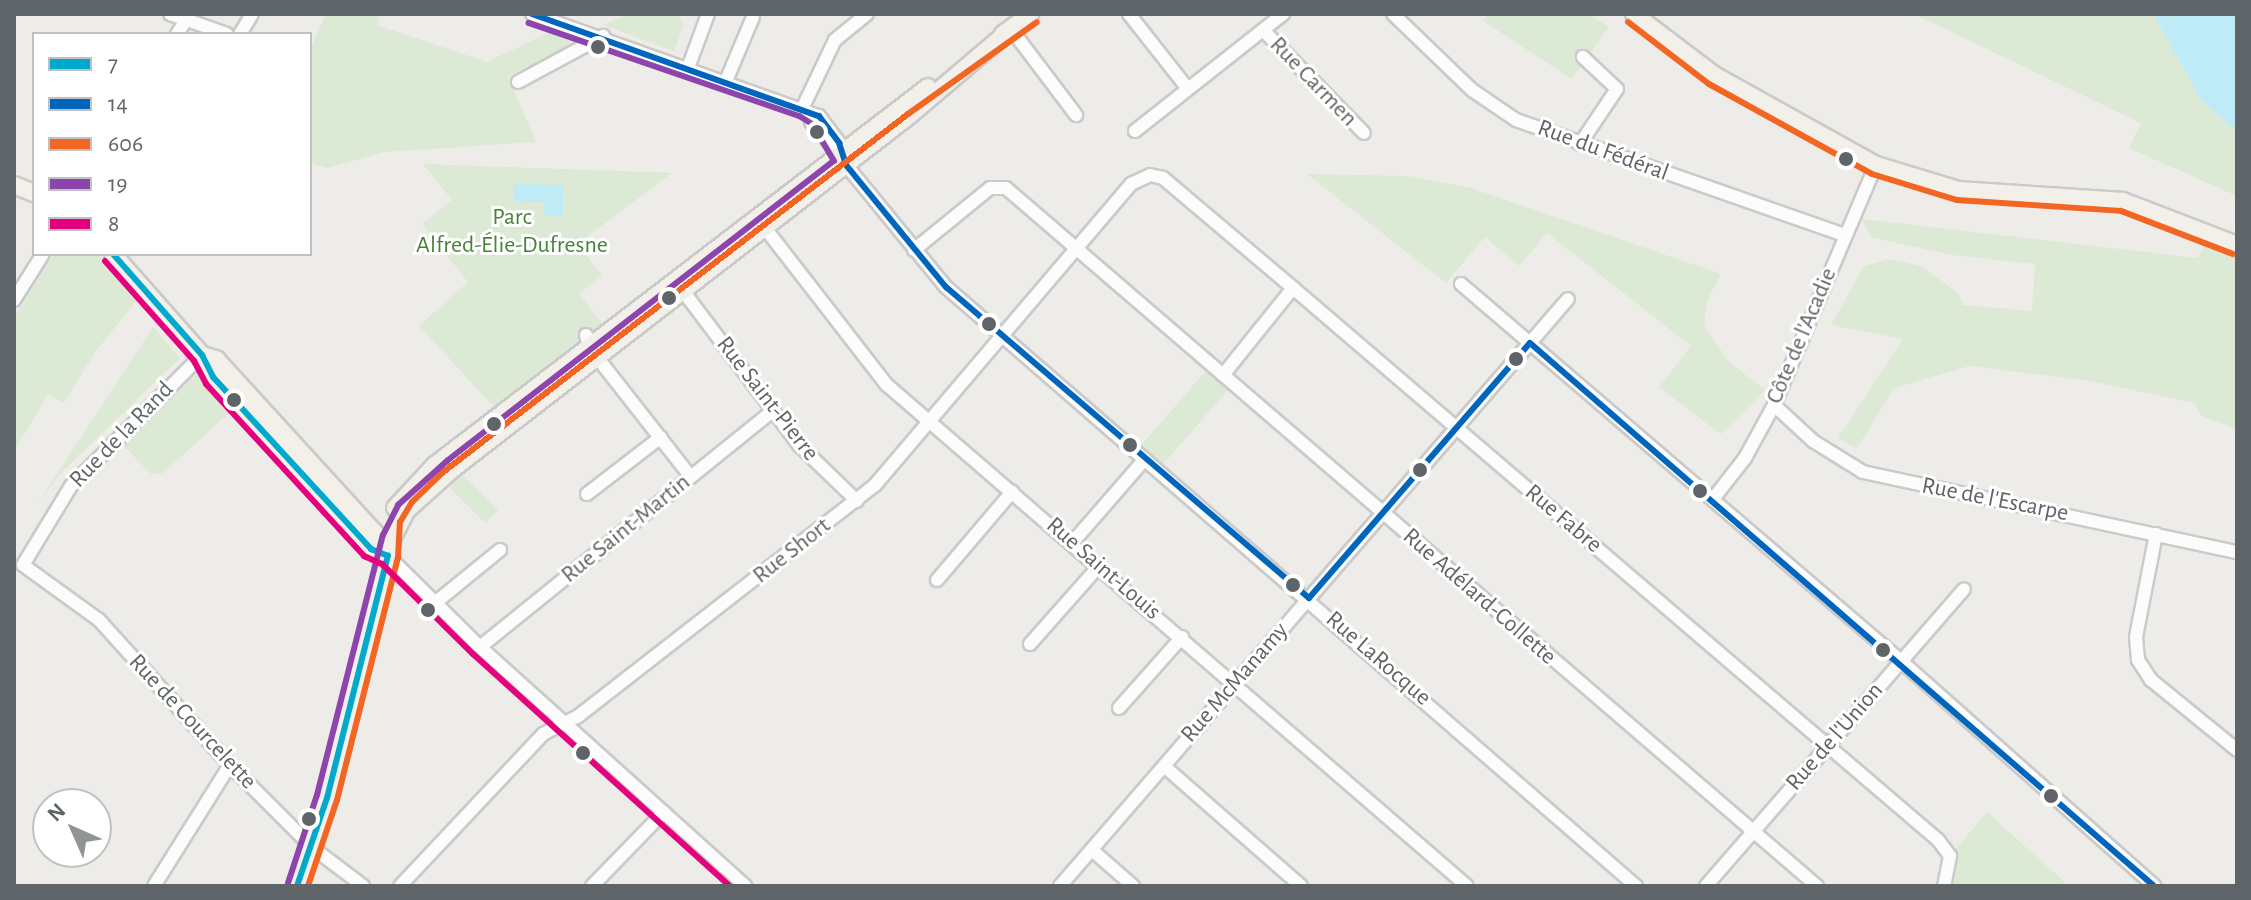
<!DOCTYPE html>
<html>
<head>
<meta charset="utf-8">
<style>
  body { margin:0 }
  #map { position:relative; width:2251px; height:900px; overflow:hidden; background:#eeece9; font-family:"Alegreya Sans",sans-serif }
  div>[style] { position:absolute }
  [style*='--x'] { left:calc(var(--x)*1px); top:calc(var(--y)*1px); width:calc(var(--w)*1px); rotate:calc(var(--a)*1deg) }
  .green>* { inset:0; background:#dbe9d5; transform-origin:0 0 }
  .water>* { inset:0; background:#bfebf6 }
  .roads { filter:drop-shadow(2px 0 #cacaca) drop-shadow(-2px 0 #cacaca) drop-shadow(0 2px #cacaca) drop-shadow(0 -2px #cacaca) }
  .minor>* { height:12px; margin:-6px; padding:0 6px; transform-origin:6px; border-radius:6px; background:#fcfcfc }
  .major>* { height:16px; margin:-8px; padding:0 8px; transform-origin:8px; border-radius:8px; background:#f3efe9 }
  .bus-1>* { height:6px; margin:-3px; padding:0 3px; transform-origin:3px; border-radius:3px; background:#00a9ce }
  .bus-2>* { height:6px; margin:-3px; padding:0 3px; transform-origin:3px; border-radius:3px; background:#0065bd }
  .bus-3>* { height:6px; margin:-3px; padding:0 3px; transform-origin:3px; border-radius:3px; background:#f26522 }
  .bus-4>* { height:6px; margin:-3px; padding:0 3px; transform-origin:3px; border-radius:3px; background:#8e44ad }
  .bus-5>* { height:6px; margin:-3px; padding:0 3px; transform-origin:3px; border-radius:3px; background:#e5007d }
  .dots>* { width:22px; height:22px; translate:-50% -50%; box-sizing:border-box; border:4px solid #fff; border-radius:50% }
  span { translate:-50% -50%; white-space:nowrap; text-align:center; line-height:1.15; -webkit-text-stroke:6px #fff; paint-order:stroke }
  .street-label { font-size:24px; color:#5e6467 }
  .park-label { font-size:24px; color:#468339 }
  .frame { position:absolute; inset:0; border:16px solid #5e6467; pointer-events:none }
  .legend { position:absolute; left:32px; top:32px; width:280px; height:224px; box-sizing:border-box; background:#fff; border:2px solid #bfc1c2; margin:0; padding:10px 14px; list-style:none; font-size:24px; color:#5e6467 }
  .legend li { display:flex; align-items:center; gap:16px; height:40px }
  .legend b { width:40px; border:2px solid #bfc1c2 }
  .north { position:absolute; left:32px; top:788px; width:80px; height:80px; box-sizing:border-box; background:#fff; border:2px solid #bfc1c2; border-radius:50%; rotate:315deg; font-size:22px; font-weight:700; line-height:32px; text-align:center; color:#5e6467 }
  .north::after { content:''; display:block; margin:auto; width:28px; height:36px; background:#909494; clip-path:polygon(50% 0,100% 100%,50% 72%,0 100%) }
</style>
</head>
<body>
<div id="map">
  <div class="green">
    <i style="clip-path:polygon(326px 14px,380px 14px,377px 25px,487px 62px,550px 32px,571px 40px,566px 49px,508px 76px,536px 142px,384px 152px,327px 168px,310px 163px,310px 50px)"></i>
    <i style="clip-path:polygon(629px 14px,677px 14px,684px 24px,674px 51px,603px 25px)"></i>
    <i style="clip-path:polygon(1488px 14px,1588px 14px,1609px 27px,1572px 79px,1483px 21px)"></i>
    <i style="clip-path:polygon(1914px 14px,2153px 14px,2201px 100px,2237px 131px,2237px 196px,2129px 148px,2141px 123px)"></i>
    <i style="clip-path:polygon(423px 164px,672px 173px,577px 244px,602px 275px,579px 294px,603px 324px,494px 407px,419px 326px,468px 282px,422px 224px,452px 200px)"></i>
    <i style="clip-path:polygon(1307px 174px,1409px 176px,1471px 188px,1721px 274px,1707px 301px,1704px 326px,1729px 362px,1765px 390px,1721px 434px,1659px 387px,1691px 346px,1547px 233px,1519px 266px,1485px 237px,1446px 283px)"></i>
    <i style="clip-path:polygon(1862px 219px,2197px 258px,2209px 237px,2237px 249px,2237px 429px,2202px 416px,2194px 403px,2090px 381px,1969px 366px,1894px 388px,1857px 448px,1838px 438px,1903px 339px,1831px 325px,1864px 266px,1890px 259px,1921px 266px,1958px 293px,1963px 305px,2032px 311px,2035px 264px,1952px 255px,1871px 237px)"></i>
    <i style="clip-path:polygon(54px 254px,100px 254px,138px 299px,96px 351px,64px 403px,48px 394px,14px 451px,14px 318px)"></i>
    <i style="clip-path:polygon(153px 327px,180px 358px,59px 475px,36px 506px)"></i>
    <i style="left:1211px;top:365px;width:29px;height:115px;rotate:41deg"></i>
    <i style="clip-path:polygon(197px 374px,232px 410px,163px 473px,151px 474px,121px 443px)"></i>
    <i style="left:462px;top:474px;width:51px;height:18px;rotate:45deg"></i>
    <i style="clip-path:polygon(1987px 812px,2069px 886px,1944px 886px,1950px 856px)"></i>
  </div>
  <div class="water">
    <i style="clip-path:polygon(2153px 14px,2237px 14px,2237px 131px,2201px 100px)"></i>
    <i style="clip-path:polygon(513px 184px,563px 185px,563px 216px,545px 216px,544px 202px,513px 201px)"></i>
  </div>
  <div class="roads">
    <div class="minor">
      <i style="--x:170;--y:14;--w:60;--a:19.3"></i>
      <i style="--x:532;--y:14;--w:305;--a:19.6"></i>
      <i style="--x:819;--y:116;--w:34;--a:53"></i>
      <i style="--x:839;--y:143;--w:23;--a:72"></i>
      <i style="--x:846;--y:165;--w:158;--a:50.7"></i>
      <i style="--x:946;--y:287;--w:914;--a:40.96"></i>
      <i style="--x:1129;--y:14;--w:95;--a:51.8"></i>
      <i style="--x:1393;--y:14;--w:110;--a:43.9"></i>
      <i style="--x:1472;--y:90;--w:53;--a:34.3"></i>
      <i style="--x:1516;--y:120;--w:348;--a:19.3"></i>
      <i style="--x:1011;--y:29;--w:108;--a:52.9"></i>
      <i style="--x:1263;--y:30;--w:144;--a:45.6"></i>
      <i style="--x:177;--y:34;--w:17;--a:-57"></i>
      <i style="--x:240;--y:34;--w:23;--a:-59"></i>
      <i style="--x:688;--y:68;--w:58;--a:-69.7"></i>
      <i style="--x:726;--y:81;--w:69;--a:-67.1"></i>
      <i style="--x:518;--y:82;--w:97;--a:-28.4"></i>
      <i style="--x:803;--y:107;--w:74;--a:-64.5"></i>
      <i style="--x:835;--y:40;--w:41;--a:-39.1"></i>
      <i style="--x:811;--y:114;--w:8;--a:90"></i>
      <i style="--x:811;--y:122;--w:43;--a:47.8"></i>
      <i style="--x:1135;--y:131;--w:189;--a:-38.3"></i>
      <i style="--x:1580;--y:144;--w:66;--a:-56.1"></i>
      <i style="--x:1617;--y:89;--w:47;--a:-136.7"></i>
      <i style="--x:765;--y:228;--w:199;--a:52.2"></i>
      <i style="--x:887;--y:385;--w:766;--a:40.82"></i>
      <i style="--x:914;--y:250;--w:98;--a:-39.2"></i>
      <i style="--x:990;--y:188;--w:16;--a:0"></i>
      <i style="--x:1006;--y:188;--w:1070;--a:40.72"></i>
      <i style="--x:1461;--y:284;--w:579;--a:40.59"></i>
      <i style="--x:1901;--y:661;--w:339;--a:41.6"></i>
      <i style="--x:683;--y:291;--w:194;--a:53"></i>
      <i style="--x:800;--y:446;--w:79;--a:44"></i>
      <i style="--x:14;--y:300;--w:54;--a:-57.8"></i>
      <i style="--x:586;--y:335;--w:12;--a:76"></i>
      <i style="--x:589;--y:347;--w:165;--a:51.9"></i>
      <i style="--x:202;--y:355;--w:185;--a:135"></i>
      <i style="--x:71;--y:486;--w:92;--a:121.3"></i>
      <i style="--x:23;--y:565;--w:94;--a:35.9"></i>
      <i style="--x:99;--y:620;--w:195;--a:47.9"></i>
      <i style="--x:230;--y:765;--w:117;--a:45"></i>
      <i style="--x:313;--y:848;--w:63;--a:37.2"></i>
      <i style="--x:1223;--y:375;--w:112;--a:-51.2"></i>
      <i style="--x:1774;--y:405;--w:53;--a:42.7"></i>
      <i style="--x:1813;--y:441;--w:59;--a:31.8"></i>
      <i style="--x:1863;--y:472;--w:382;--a:12.1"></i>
      <i style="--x:587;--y:494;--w:93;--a:-37.6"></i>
      <i style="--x:1713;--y:499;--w:52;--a:-52"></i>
      <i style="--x:1745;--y:458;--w:60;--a:-61.3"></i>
      <i style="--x:1774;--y:405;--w:261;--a:-67"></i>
      <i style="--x:2156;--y:534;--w:105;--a:101"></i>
      <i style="--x:2136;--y:637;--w:23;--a:85"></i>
      <i style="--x:2138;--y:660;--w:24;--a:57"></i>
      <i style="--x:2151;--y:680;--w:111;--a:39.1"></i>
      <i style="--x:1072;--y:543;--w:111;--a:-49"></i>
      <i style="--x:388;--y:556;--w:129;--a:44.7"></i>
      <i style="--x:480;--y:647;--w:357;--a:42"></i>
      <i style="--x:937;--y:580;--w:116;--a:-49.6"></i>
      <i style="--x:435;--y:603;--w:84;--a:-39.2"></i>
      <i style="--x:1030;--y:644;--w:104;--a:-48.5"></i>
      <i style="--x:480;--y:647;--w:376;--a:-38.9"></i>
      <i style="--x:1119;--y:708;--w:95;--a:-48.4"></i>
      <i style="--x:1164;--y:766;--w:182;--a:41.2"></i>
      <i style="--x:1092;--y:850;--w:55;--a:41.3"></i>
      <i style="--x:154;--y:886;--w:143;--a:-57.9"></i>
      <i style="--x:400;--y:886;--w:209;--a:-46.7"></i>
      <i style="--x:543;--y:734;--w:38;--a:-27"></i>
      <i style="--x:577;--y:717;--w:378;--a:-37.9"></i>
      <i style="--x:875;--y:485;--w:395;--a:-49.6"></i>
      <i style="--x:1131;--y:184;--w:21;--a:-25"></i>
      <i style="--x:1150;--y:175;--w:13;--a:13"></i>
      <i style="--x:1163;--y:178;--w:170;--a:40.2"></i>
      <i style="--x:1293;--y:288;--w:849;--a:40.56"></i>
      <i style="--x:1938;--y:840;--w:20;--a:53"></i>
      <i style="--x:1950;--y:856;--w:31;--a:101"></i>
      <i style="--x:592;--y:886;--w:103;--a:-45.8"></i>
      <i style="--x:1060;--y:886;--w:776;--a:-49.13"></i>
      <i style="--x:1706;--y:886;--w:393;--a:-49"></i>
    </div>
    <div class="major">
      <i style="--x:1634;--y:14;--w:101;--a:37.3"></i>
      <i style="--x:1714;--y:75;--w:185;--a:29.1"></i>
      <i style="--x:1876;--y:165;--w:87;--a:16.8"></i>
      <i style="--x:1959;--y:190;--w:164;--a:3.8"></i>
      <i style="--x:2123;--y:201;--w:122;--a:21.1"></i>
      <i style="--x:1003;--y:34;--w:34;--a:-36"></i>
      <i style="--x:14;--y:185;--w:22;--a:22"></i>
      <i style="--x:113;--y:254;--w:135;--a:48.6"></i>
      <i style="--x:202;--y:355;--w:25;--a:63"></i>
      <i style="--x:213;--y:377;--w:234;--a:47.4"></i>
      <i style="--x:371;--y:549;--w:18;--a:22"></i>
      <i style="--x:202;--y:355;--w:15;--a:16"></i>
      <i style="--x:216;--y:359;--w:237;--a:47.6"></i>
      <i style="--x:376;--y:534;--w:25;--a:61"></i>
      <i style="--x:395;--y:508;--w:59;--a:-47.1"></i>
      <i style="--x:435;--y:465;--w:621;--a:-37.48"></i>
      <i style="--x:297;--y:886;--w:93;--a:-71.2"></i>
      <i style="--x:327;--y:798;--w:269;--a:-75.8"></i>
      <i style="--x:393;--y:537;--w:29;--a:-63"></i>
      <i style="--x:406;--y:511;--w:64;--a:-41.9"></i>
      <i style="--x:454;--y:468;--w:577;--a:-37.74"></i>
      <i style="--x:910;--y:115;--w:133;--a:-40.4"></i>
    </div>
  </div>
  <div class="bus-1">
    <i style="--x:113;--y:254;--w:135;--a:48.6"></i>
    <i style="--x:202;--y:355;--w:25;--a:63"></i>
    <i style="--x:213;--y:377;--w:234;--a:47.4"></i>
    <i style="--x:371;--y:549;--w:18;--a:22"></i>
    <i style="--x:297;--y:886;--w:93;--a:-71.2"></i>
    <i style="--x:327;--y:798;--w:250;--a:-75.9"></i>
  </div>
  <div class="bus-2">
    <i style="--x:532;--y:14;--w:305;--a:19.6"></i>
    <i style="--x:819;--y:116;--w:34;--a:53"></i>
    <i style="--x:839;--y:143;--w:23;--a:72"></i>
    <i style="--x:846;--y:165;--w:158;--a:50.7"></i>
    <i style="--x:946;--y:287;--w:478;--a:40.6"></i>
    <i style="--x:1530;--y:343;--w:827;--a:41.03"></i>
    <i style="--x:1309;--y:598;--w:337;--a:-49.1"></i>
  </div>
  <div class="bus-3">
    <i style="--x:1628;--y:22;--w:102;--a:37.4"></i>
    <i style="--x:1709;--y:84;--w:186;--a:28.9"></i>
    <i style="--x:1872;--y:174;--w:89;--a:17"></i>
    <i style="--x:1957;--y:200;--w:164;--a:3.8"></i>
    <i style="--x:2121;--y:211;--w:120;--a:21"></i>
    <i style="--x:308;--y:886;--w:91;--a:-71.4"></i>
    <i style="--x:337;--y:800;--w:250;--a:-75.9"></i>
    <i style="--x:398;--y:558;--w:36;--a:-87"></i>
    <i style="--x:400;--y:522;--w:23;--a:-59"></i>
    <i style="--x:412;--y:502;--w:42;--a:-44"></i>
    <i style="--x:442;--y:473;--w:588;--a:-37.61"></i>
    <i style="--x:908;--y:114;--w:158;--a:-35.5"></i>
  </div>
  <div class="bus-4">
    <i style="--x:288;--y:883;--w:93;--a:-71.8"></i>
    <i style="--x:317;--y:795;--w:268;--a:-75.8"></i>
    <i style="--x:383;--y:535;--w:34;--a:-63"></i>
    <i style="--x:398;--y:505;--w:67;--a:-42"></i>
    <i style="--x:448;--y:460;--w:488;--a:-37.8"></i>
    <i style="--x:834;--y:161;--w:43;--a:-120.7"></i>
    <i style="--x:812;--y:124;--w:15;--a:-148"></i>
    <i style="--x:799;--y:116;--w:286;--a:-161"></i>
  </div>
  <div class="bus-5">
    <i style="--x:105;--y:261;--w:134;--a:48.3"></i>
    <i style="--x:194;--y:361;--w:26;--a:62"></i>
    <i style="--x:206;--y:384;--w:234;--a:47.4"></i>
    <i style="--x:364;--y:556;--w:20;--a:24"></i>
    <i style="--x:382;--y:564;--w:128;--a:44.7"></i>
    <i style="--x:473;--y:654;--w:346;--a:42.1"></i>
  </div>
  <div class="dots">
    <i style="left:598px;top:47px;background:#5e6467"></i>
    <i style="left:817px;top:132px;background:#5e6467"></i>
    <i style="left:1846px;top:159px;background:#5e6467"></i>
    <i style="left:669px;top:298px;background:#5e6467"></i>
    <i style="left:989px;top:324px;background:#5e6467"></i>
    <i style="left:1516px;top:359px;background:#5e6467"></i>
    <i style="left:234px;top:400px;background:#5e6467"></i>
    <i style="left:494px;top:424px;background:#5e6467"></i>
    <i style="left:1130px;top:445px;background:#5e6467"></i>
    <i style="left:1420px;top:470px;background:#5e6467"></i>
    <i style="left:1700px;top:491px;background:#5e6467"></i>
    <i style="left:1293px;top:585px;background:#5e6467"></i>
    <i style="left:428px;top:610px;background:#5e6467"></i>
    <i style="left:1883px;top:650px;background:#5e6467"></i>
    <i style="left:583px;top:753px;background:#5e6467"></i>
    <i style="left:2051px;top:796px;background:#5e6467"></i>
    <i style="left:309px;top:819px;background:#5e6467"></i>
  </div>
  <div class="street-label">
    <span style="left:1313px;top:82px;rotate:46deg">Rue Carmen</span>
    <span style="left:1603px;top:151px;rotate:20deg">Rue du Fédéral</span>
    <span style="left:1802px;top:336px;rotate:-67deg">Côte de l'Acadie</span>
    <span style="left:767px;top:399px;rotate:52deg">Rue Saint-Pierre</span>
    <span style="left:122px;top:435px;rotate:-46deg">Rue de la Rand</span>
    <span style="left:1995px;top:500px;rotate:11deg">Rue de l'Escarpe</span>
    <span style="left:1563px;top:519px;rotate:40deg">Rue Fabre</span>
    <span style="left:626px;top:529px;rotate:-39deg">Rue Saint-Martin</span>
    <span style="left:792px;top:551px;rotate:-38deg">Rue Short</span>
    <span style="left:1103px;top:569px;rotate:41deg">Rue Saint-Louis</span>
    <span style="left:1479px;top:597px;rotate:41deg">Rue Adélard-Collette</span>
    <span style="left:1378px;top:659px;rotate:41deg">Rue LaRocque</span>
    <span style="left:1235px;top:683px;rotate:-49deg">Rue McManamy</span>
    <span style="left:192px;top:722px;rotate:47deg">Rue de Courcelette</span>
    <span style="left:1835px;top:737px;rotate:-49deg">Rue de l'Union</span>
  </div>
  <div class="park-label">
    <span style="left:512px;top:232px">Parc<br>Alfred-Élie-Dufresne</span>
  </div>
  <div class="frame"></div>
  <ul class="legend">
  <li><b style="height:10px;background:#00a9ce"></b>7</li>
  <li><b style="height:10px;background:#0065bd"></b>14</li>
  <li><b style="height:10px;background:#f26522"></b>606</li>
  <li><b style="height:10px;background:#8e44ad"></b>19</li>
  <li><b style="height:10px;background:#e5007d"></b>8</li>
  </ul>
  <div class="north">N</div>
</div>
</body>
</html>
